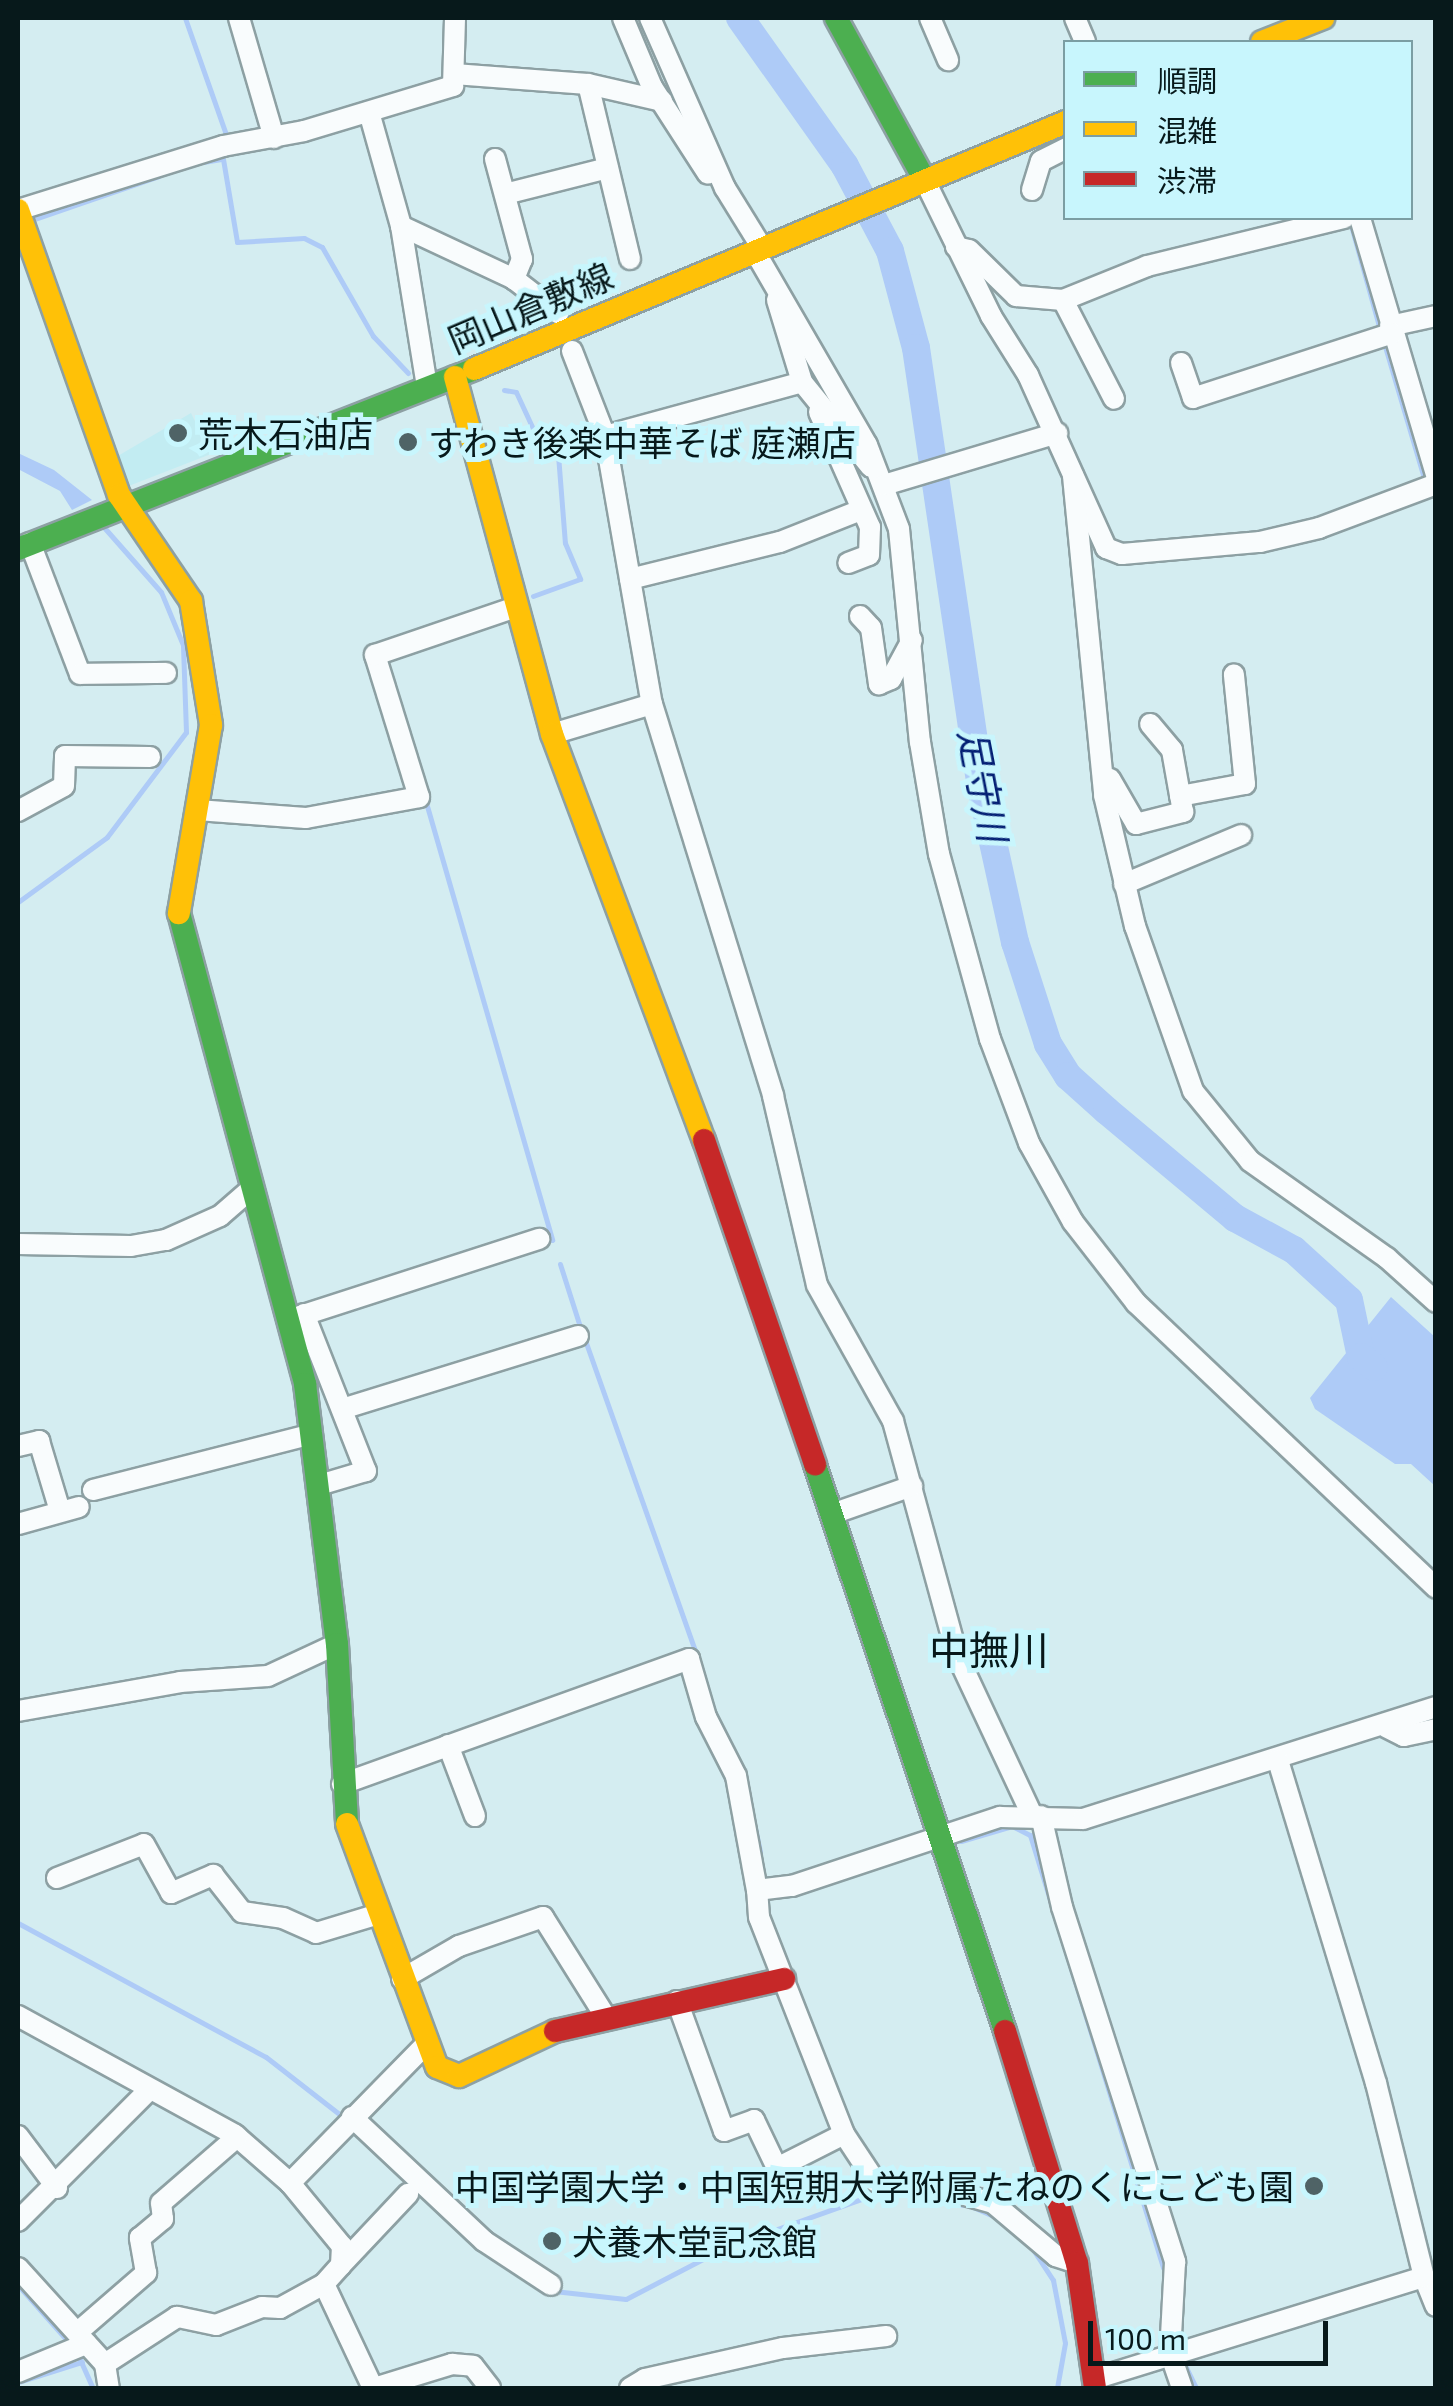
<!DOCTYPE html>
<html>
<head>
<meta charset="utf-8">
<style>
  body { margin:0 }
  #map { position:relative; width:1453px; height:2406px; overflow:hidden; background:#d4edf1; font-family:"Exo 2","Noto Sans JP",sans-serif }
  div>[style] { position:absolute }
  [style*='--x'] { left:calc(var(--x)*1px); top:calc(var(--y)*1px); width:calc(var(--w)*1px); rotate:calc(var(--a)*1deg) }
  .built>* { inset:0; background:#c2ecf2 }
  .water>* { inset:0; background:#aecbf7 }
  .stream>* { height:5px; margin:-2.5px; padding:0 2.5px; transform-origin:2.5px; border-radius:2.5px; background:#aecbf7 }
  .river>* { height:28px; margin:-14px; padding:0 14px; transform-origin:14px; border-radius:14px; background:#aecbf7 }
  .roads { filter:drop-shadow(2px 0 #8da0a3) drop-shadow(-2px 0 #8da0a3) drop-shadow(0 2px #8da0a3) drop-shadow(0 -2px #8da0a3) }
  .street>* { height:20px; margin:-10px; padding:0 10px; transform-origin:10px; border-radius:10px; background:#f9fcfd }
  .fast>* { height:22px; margin:-11px; padding:0 11px; transform-origin:11px; border-radius:11px; background:#4caf50 }
  .slow>* { height:22px; margin:-11px; padding:0 11px; transform-origin:11px; border-radius:11px; background:#ffc107 }
  .jam>* { height:22px; margin:-11px; padding:0 11px; transform-origin:11px; border-radius:11px; background:#c62828 }
  .dots>* { width:28px; height:28px; translate:-50% -50%; box-sizing:border-box; border:5px solid #c8f6fd; border-radius:50% }
  span { translate:-50% -50%; white-space:nowrap; text-align:center; line-height:1.15; -webkit-text-stroke:10px #c8f6fd; paint-order:stroke }
  .street-label { font-size:35px; color:#07191b }
  .poi-label { font-size:35px; color:#07191b }
  .left { translate:0 -50%; text-align:left }
  .right { translate:-100% -50%; text-align:right }
  .water-label { font-size:38px; color:#042074; font-style:italic }
  .quarter-label { font-size:40px; color:#07191b }
  .frame { position:absolute; inset:0; border:20px solid #07191b; pointer-events:none }
  .legend { position:absolute; left:1063px; top:40px; width:350px; height:180px; box-sizing:border-box; background:#c8f6fd; border:2px solid #7b9ea3; margin:0; padding:12px 18px; list-style:none; font-size:30px; color:#07191b }
  .legend li { display:flex; align-items:center; gap:20px; height:50px }
  .legend b { width:50px; border:2px solid #7b9ea3 }
  .scale { position:absolute; left:1088px; top:2321px; width:240px; height:45px; box-sizing:border-box; border:5px solid #07191b; border-top:0; padding-left:12px; font-size:30px; line-height:35px; white-space:nowrap; color:#07191b; -webkit-text-stroke:8px #c8f6fd; paint-order:stroke }
</style>
</head>
<body>
<div id="map">
  <div class="built">
    <i style="clip-path:polygon(191px 413px,211px 454px,121px 489px,111px 460px)"></i>
  </div>
  <div class="water">
    <i style="clip-path:polygon(18px 453px,54px 470px,92px 500px,72px 510px,60px 491px,18px 469px)"></i>
    <i style="clip-path:polygon(1391px 1297px,1435px 1337px,1435px 1486px,1411px 1464px,1395px 1464px,1315px 1409px,1310px 1398px)"></i>
  </div>
  <div class="stream">
    <i style="--x:185;--y:18;--w:126;--a:70.6"></i>
    <i style="--x:203;--y:162;--w:20;--a:-9"></i>
    <i style="--x:223;--y:159;--w:84;--a:80.4"></i>
    <i style="--x:237;--y:242;--w:67;--a:-3.4"></i>
    <i style="--x:304;--y:238;--w:20;--a:27"></i>
    <i style="--x:322;--y:247;--w:103;--a:60.2"></i>
    <i style="--x:373;--y:336;--w:51;--a:46.6"></i>
    <i style="--x:1349;--y:218;--w:119;--a:74.5"></i>
    <i style="--x:32;--y:220;--w:134;--a:-19.1"></i>
    <i style="--x:1384;--y:343;--w:144;--a:73.5"></i>
    <i style="--x:504;--y:390;--w:12;--a:9"></i>
    <i style="--x:516;--y:392;--w:43;--a:65.2"></i>
    <i style="--x:534;--y:431;--w:25;--a:26"></i>
    <i style="--x:557;--y:442;--w:101;--a:85.5"></i>
    <i style="--x:565;--y:543;--w:39;--a:67"></i>
    <i style="--x:580;--y:579;--w:50;--a:160.1"></i>
    <i style="--x:425;--y:799;--w:459;--a:73.9"></i>
    <i style="--x:18;--y:902;--w:110;--a:-36.1"></i>
    <i style="--x:107;--y:837;--w:131;--a:-53"></i>
    <i style="--x:186;--y:732;--w:87;--a:-92"></i>
    <i style="--x:183;--y:645;--w:57;--a:-112.5"></i>
    <i style="--x:161;--y:592;--w:89;--a:-131.4"></i>
    <i style="--x:560;--y:1264;--w:69;--a:72.3"></i>
    <i style="--x:585;--y:1340;--w:333;--a:70.5"></i>
    <i style="--x:755;--y:1828;--w:24;--a:78"></i>
    <i style="--x:961;--y:1841;--w:53;--a:-16.4"></i>
    <i style="--x:1012;--y:1826;--w:20;--a:27"></i>
    <i style="--x:1030;--y:1835;--w:453;--a:72.9"></i>
    <i style="--x:18;--y:1923;--w:282;--a:28.4"></i>
    <i style="--x:266;--y:2057;--w:98;--a:37.9"></i>
    <i style="--x:929;--y:2196;--w:34;--a:15"></i>
    <i style="--x:973;--y:2207;--w:24;--a:24"></i>
    <i style="--x:1030;--y:2245;--w:42;--a:56.7"></i>
    <i style="--x:1053;--y:2280;--w:64;--a:79.2"></i>
    <i style="--x:1065;--y:2343;--w:46;--a:100.1"></i>
    <i style="--x:489;--y:2256;--w:53;--a:31.9"></i>
    <i style="--x:18;--y:2285;--w:81;--a:48.5"></i>
    <i style="--x:554;--y:2291;--w:72;--a:6.3"></i>
    <i style="--x:626;--y:2299;--w:110;--a:-27.5"></i>
    <i style="--x:724;--y:2248;--w:170;--a:-19.6"></i>
    <i style="--x:78;--y:2355;--w:36;--a:66"></i>
    <i style="--x:1182;--y:2359;--w:32;--a:64"></i>
    <i style="--x:18;--y:2382;--w:67;--a:-17.4"></i>
  </div>
  <div class="river">
    <i style="--x:740;--y:18;--w:181;--a:54.6"></i>
    <i style="--x:845;--y:166;--w:96;--a:62.1"></i>
    <i style="--x:890;--y:251;--w:100;--a:75"></i>
    <i style="--x:916;--y:348;--w:440;--a:81.6"></i>
    <i style="--x:980;--y:783;--w:163;--a:77.6"></i>
    <i style="--x:1015;--y:942;--w:107;--a:72.1"></i>
    <i style="--x:1048;--y:1044;--w:38;--a:58"></i>
    <i style="--x:1068;--y:1076;--w:52;--a:41.9"></i>
    <i style="--x:1107;--y:1111;--w:167;--a:39.9"></i>
    <i style="--x:1235;--y:1218;--w:67;--a:28.5"></i>
    <i style="--x:1294;--y:1250;--w:74;--a:42.3"></i>
    <i style="--x:1349;--y:1300;--w:58;--a:78.1"></i>
    <i style="--x:1361;--y:1357;--w:16;--a:38"></i>
  </div>
  <div class="roads">
    <div class="street">
      <i style="--x:239;--y:18;--w:125;--a:73.7"></i>
      <i style="--x:623;--y:18;--w:75;--a:67.2"></i>
      <i style="--x:652;--y:87;--w:103;--a:57.2"></i>
      <i style="--x:650;--y:18;--w:186;--a:66.2"></i>
      <i style="--x:725;--y:188;--w:70;--a:58.3"></i>
      <i style="--x:930;--y:18;--w:46;--a:66.8"></i>
      <i style="--x:1075;--y:18;--w:26;--a:67"></i>
      <i style="--x:454;--y:74;--w:134;--a:4.3"></i>
      <i style="--x:588;--y:84;--w:76;--a:12.9"></i>
      <i style="--x:588;--y:84;--w:180;--a:76.5"></i>
      <i style="--x:369;--y:112;--w:118;--a:74.3"></i>
      <i style="--x:401;--y:226;--w:125;--a:25.1"></i>
      <i style="--x:514;--y:279;--w:56;--a:37.7"></i>
      <i style="--x:495;--y:159;--w:104;--a:74.9"></i>
      <i style="--x:522;--y:259;--w:22;--a:112"></i>
      <i style="--x:924;--y:179;--w:153;--a:63.9"></i>
      <i style="--x:991;--y:316;--w:70;--a:57.9"></i>
      <i style="--x:1028;--y:375;--w:190;--a:65.7"></i>
      <i style="--x:1106;--y:548;--w:17;--a:21"></i>
      <i style="--x:1122;--y:554;--w:139;--a:-5"></i>
      <i style="--x:1260;--y:542;--w:61;--a:-13.3"></i>
      <i style="--x:1319;--y:528;--w:125;--a:-20.6"></i>
      <i style="--x:1032;--y:190;--w:30;--a:-73"></i>
      <i style="--x:1041;--y:161;--w:28;--a:-27"></i>
      <i style="--x:505;--y:194;--w:106;--a:-14.2"></i>
      <i style="--x:18;--y:210;--w:215;--a:-17.3"></i>
      <i style="--x:223;--y:146;--w:82;--a:-10.5"></i>
      <i style="--x:304;--y:131;--w:156;--a:-16.8"></i>
      <i style="--x:453;--y:86;--w:68;--a:-88.3"></i>
      <i style="--x:1360;--y:218;--w:268;--a:73.5"></i>
      <i style="--x:401;--y:226;--w:163;--a:80.8"></i>
      <i style="--x:956;--y:247;--w:13;--a:13"></i>
      <i style="--x:969;--y:250;--w:66;--a:44.4"></i>
      <i style="--x:1016;--y:296;--w:47;--a:4.9"></i>
      <i style="--x:1063;--y:300;--w:91;--a:-22"></i>
      <i style="--x:1147;--y:266;--w:203;--a:-13.7"></i>
      <i style="--x:754;--y:250;--w:225;--a:59.9"></i>
      <i style="--x:867;--y:445;--w:90;--a:69.1"></i>
      <i style="--x:899;--y:529;--w:214;--a:84.4"></i>
      <i style="--x:920;--y:742;--w:114;--a:80.4"></i>
      <i style="--x:939;--y:854;--w:192;--a:74.6"></i>
      <i style="--x:990;--y:1039;--w:111;--a:69.4"></i>
      <i style="--x:1029;--y:1143;--w:90;--a:60.9"></i>
      <i style="--x:1073;--y:1222;--w:103;--a:52.1"></i>
      <i style="--x:1136;--y:1303;--w:414;--a:43.5"></i>
      <i style="--x:777;--y:300;--w:86;--a:73"></i>
      <i style="--x:802;--y:382;--w:109;--a:50.9"></i>
      <i style="--x:1063;--y:300;--w:111;--a:62.7"></i>
      <i style="--x:1390;--y:326;--w:47;--a:-12.3"></i>
      <i style="--x:572;--y:351;--w:91;--a:68.8"></i>
      <i style="--x:605;--y:436;--w:272;--a:80.1"></i>
      <i style="--x:652;--y:704;--w:410;--a:72.8"></i>
      <i style="--x:773;--y:1096;--w:194;--a:76.9"></i>
      <i style="--x:817;--y:1285;--w:156;--a:60.8"></i>
      <i style="--x:893;--y:1421;--w:243;--a:74.7"></i>
      <i style="--x:957;--y:1655;--w:177;--a:64.9"></i>
      <i style="--x:1181;--y:363;--w:37;--a:71"></i>
      <i style="--x:1193;--y:398;--w:210;--a:-18"></i>
      <i style="--x:819;--y:412;--w:126;--a:66.1"></i>
      <i style="--x:870;--y:527;--w:28;--a:92"></i>
      <i style="--x:869;--y:555;--w:22;--a:159"></i>
      <i style="--x:605;--y:436;--w:204;--a:-15.3"></i>
      <i style="--x:1073;--y:476;--w:321;--a:84.4"></i>
      <i style="--x:1104;--y:795;--w:135;--a:76.7"></i>
      <i style="--x:1135;--y:926;--w:175;--a:70.6"></i>
      <i style="--x:1193;--y:1091;--w:90;--a:50.8"></i>
      <i style="--x:1250;--y:1161;--w:168;--a:35.3"></i>
      <i style="--x:1387;--y:1258;--w:66;--a:41.9"></i>
      <i style="--x:884;--y:485;--w:181;--a:-16.7"></i>
      <i style="--x:30;--y:543;--w:140;--a:69.1"></i>
      <i style="--x:80;--y:674;--w:86;--a:-0.7"></i>
      <i style="--x:630;--y:579;--w:154;--a:-13.9"></i>
      <i style="--x:780;--y:542;--w:87;--a:-21.6"></i>
      <i style="--x:860;--y:616;--w:16;--a:47"></i>
      <i style="--x:871;--y:628;--w:57;--a:81.9"></i>
      <i style="--x:879;--y:684;--w:13;--a:-23"></i>
      <i style="--x:891;--y:679;--w:44;--a:-61.7"></i>
      <i style="--x:552;--y:734;--w:104;--a:-16.7"></i>
      <i style="--x:1110;--y:779;--w:52;--a:60"></i>
      <i style="--x:1136;--y:824;--w:49;--a:-14.3"></i>
      <i style="--x:1183;--y:812;--w:63;--a:-100.1"></i>
      <i style="--x:1172;--y:750;--w:34;--a:-130"></i>
      <i style="--x:1180;--y:796;--w:66;--a:-10.5"></i>
      <i style="--x:1245;--y:784;--w:110;--a:-95.8"></i>
      <i style="--x:197;--y:810;--w:109;--a:4.2"></i>
      <i style="--x:306;--y:818;--w:115;--a:-10.5"></i>
      <i style="--x:419;--y:797;--w:149;--a:-107.2"></i>
      <i style="--x:375;--y:655;--w:149;--a:-18.8"></i>
      <i style="--x:18;--y:811;--w:52;--a:-28.5"></i>
      <i style="--x:64;--y:786;--w:30;--a:-88"></i>
      <i style="--x:65;--y:756;--w:85;--a:0.7"></i>
      <i style="--x:1124;--y:884;--w:127;--a:-22.7"></i>
      <i style="--x:18;--y:1244;--w:113;--a:1"></i>
      <i style="--x:131;--y:1246;--w:36;--a:-10"></i>
      <i style="--x:166;--y:1240;--w:59;--a:-24"></i>
      <i style="--x:220;--y:1216;--w:40;--a:-41"></i>
      <i style="--x:304;--y:1314;--w:169;--a:68.5"></i>
      <i style="--x:366;--y:1471;--w:49;--a:163.4"></i>
      <i style="--x:291;--y:1319;--w:261;--a:-17.9"></i>
      <i style="--x:342;--y:1409;--w:247;--a:-17.2"></i>
      <i style="--x:18;--y:1446;--w:22;--a:-13"></i>
      <i style="--x:39;--y:1441;--w:73;--a:73.3"></i>
      <i style="--x:93;--y:1490;--w:226;--a:-14.3"></i>
      <i style="--x:832;--y:1514;--w:85;--a:-19.3"></i>
      <i style="--x:18;--y:1524;--w:63;--a:-15.6"></i>
      <i style="--x:18;--y:1711;--w:165;--a:-10.1"></i>
      <i style="--x:180;--y:1682;--w:88;--a:-3.9"></i>
      <i style="--x:268;--y:1676;--w:76;--a:-24.9"></i>
      <i style="--x:1386;--y:1727;--w:20;--a:27"></i>
      <i style="--x:1404;--y:1736;--w:33;--a:-12"></i>
      <i style="--x:448;--y:1745;--w:76;--a:69.2"></i>
      <i style="--x:342;--y:1784;--w:369;--a:-19.8"></i>
      <i style="--x:689;--y:1659;--w:60;--a:73.7"></i>
      <i style="--x:706;--y:1717;--w:66;--a:63"></i>
      <i style="--x:736;--y:1776;--w:116;--a:79.6"></i>
      <i style="--x:1041;--y:1816;--w:93;--a:77"></i>
      <i style="--x:1062;--y:1907;--w:373;--a:72.3"></i>
      <i style="--x:1175;--y:2262;--w:91;--a:93.1"></i>
      <i style="--x:1170;--y:2353;--w:37;--a:71"></i>
      <i style="--x:57;--y:1878;--w:93;--a:-21.3"></i>
      <i style="--x:144;--y:1844;--w:56;--a:61.1"></i>
      <i style="--x:171;--y:1893;--w:46;--a:-23.2"></i>
      <i style="--x:213;--y:1875;--w:47;--a:51.9"></i>
      <i style="--x:242;--y:1912;--w:41;--a:8.3"></i>
      <i style="--x:283;--y:1918;--w:36;--a:24"></i>
      <i style="--x:316;--y:1933;--w:66;--a:-16.8"></i>
      <i style="--x:402;--y:1979;--w:66;--a:-30.1"></i>
      <i style="--x:459;--y:1946;--w:89;--a:-19"></i>
      <i style="--x:543;--y:1917;--w:120;--a:57.9"></i>
      <i style="--x:677;--y:2001;--w:138;--a:70.1"></i>
      <i style="--x:724;--y:2131;--w:32;--a:-20"></i>
      <i style="--x:754;--y:2120;--w:53;--a:64.4"></i>
      <i style="--x:777;--y:2168;--w:75;--a:-26.9"></i>
      <i style="--x:18;--y:2016;--w:247;--a:28.7"></i>
      <i style="--x:235;--y:2135;--w:73;--a:41.1"></i>
      <i style="--x:290;--y:2183;--w:82;--a:50.5"></i>
      <i style="--x:342;--y:2246;--w:19;--a:93"></i>
      <i style="--x:341;--y:2265;--w:25;--a:132"></i>
      <i style="--x:324;--y:2284;--w:50;--a:151.4"></i>
      <i style="--x:280;--y:2308;--w:18;--a:-177"></i>
      <i style="--x:262;--y:2307;--w:49;--a:158.6"></i>
      <i style="--x:216;--y:2325;--w:40;--a:-168"></i>
      <i style="--x:177;--y:2317;--w:86;--a:146.9"></i>
      <i style="--x:352;--y:2117;--w:181;--a:43.2"></i>
      <i style="--x:484;--y:2241;--w:80;--a:33.3"></i>
      <i style="--x:18;--y:2136;--w:65;--a:53.1"></i>
      <i style="--x:290;--y:2183;--w:194;--a:-45.6"></i>
      <i style="--x:18;--y:2221;--w:184;--a:-45"></i>
      <i style="--x:1077;--y:2263;--w:22;--a:-162"></i>
      <i style="--x:1056;--y:2256;--w:82;--a:-139.9"></i>
      <i style="--x:993;--y:2203;--w:55;--a:-164.2"></i>
      <i style="--x:940;--y:2188;--w:65;--a:-173.9"></i>
      <i style="--x:875;--y:2181;--w:56;--a:-123.4"></i>
      <i style="--x:844;--y:2134;--w:233;--a:-111.4"></i>
      <i style="--x:759;--y:1917;--w:27;--a:-94"></i>
      <i style="--x:757;--y:1890;--w:35;--a:-7"></i>
      <i style="--x:792;--y:1886;--w:219;--a:-18.4"></i>
      <i style="--x:1000;--y:1817;--w:83;--a:1.4"></i>
      <i style="--x:1083;--y:1819;--w:370;--a:-17.6"></i>
      <i style="--x:341;--y:2265;--w:98;--a:-46.7"></i>
      <i style="--x:18;--y:2268;--w:130;--a:47.8"></i>
      <i style="--x:105;--y:2364;--w:24;--a:81"></i>
      <i style="--x:1424;--y:2277;--w:31;--a:68"></i>
      <i style="--x:324;--y:2284;--w:115;--a:64.8"></i>
      <i style="--x:79;--y:2331;--w:89;--a:-40.9"></i>
      <i style="--x:146;--y:2273;--w:36;--a:-100"></i>
      <i style="--x:140;--y:2238;--w:30;--a:-40"></i>
      <i style="--x:163;--y:2219;--w:16;--a:-97"></i>
      <i style="--x:161;--y:2203;--w:101;--a:-41"></i>
      <i style="--x:18;--y:2372;--w:74;--a:-22.4"></i>
      <i style="--x:1094;--y:2379;--w:345;--a:-17.2"></i>
      <i style="--x:1424;--y:2277;--w:200;--a:-103.9"></i>
      <i style="--x:1376;--y:2083;--w:338;--a:-106.9"></i>
      <i style="--x:374;--y:2388;--w:82;--a:-17.1"></i>
      <i style="--x:452;--y:2364;--w:21;--a:5"></i>
      <i style="--x:473;--y:2366;--w:28;--a:52"></i>
      <i style="--x:630;--y:2388;--w:17;--a:-31"></i>
      <i style="--x:645;--y:2379;--w:141;--a:-12.7"></i>
      <i style="--x:783;--y:2348;--w:104;--a:-6.6"></i>
    </div>
    <div class="fast">
      <i style="--x:836;--y:18;--w:183;--a:61.3"></i>
      <i style="--x:18;--y:549;--w:490;--a:-21.5"></i>
      <i style="--x:179;--y:913;--w:488;--a:75"></i>
      <i style="--x:305;--y:1384;--w:262;--a:83"></i>
      <i style="--x:337;--y:1644;--w:180;--a:86.8"></i>
      <i style="--x:815;--y:1465;--w:597;--a:71.44"></i>
    </div>
    <div class="slow">
      <i style="--x:1262;--y:42;--w:66;--a:-21.5"></i>
      <i style="--x:18;--y:210;--w:302;--a:70.5"></i>
      <i style="--x:119;--y:495;--w:128;--a:55.8"></i>
      <i style="--x:191;--y:601;--w:126;--a:80.8"></i>
      <i style="--x:211;--y:725;--w:191;--a:99.7"></i>
      <i style="--x:474;--y:369;--w:641;--a:-22.65"></i>
      <i style="--x:455;--y:377;--w:370;--a:74.8"></i>
      <i style="--x:552;--y:734;--w:434;--a:69.5"></i>
      <i style="--x:347;--y:1824;--w:259;--a:69.7"></i>
      <i style="--x:437;--y:2067;--w:24;--a:22"></i>
      <i style="--x:459;--y:2076;--w:106;--a:-25.1"></i>
    </div>
    <div class="jam">
      <i style="--x:704;--y:1140;--w:343;--a:71.1"></i>
      <i style="--x:555;--y:2031;--w:235;--a:-12.8"></i>
      <i style="--x:1005;--y:2031;--w:243;--a:72.8"></i>
      <i style="--x:1077;--y:2263;--w:126;--a:81.8"></i>
    </div>
  </div>
  <div class="dots">
    <i style="left:178px;top:433px;background:#4f6366"></i>
    <i style="left:408px;top:442px;background:#4f6366"></i>
    <i style="left:1314px;top:2186px;background:#4f6366"></i>
    <i style="left:552px;top:2241px;background:#4f6366"></i>
  </div>
  <div class="street-label">
    <span style="left:530px;top:307px;rotate:-23deg">岡山倉敷線</span>
  </div>
  <div class="poi-label">
    <span class="left" style="left:198px;top:433px">荒木石油店</span>
    <span class="left" style="left:428px;top:442px">すわき後楽中華そば 庭瀬店</span>
    <span class="right" style="left:1294px;top:2186px">中国学園大学・中国短期大学附属たねのくにこども園</span>
    <span class="left" style="left:572px;top:2241px">犬養木堂記念館</span>
  </div>
  <div class="water-label">
    <span style="left:983px;top:785px;rotate:79deg">足守川</span>
  </div>
  <div class="quarter-label">
    <span style="left:989px;top:1649px">中撫川</span>
  </div>
  <div class="frame"></div>
  <ul class="legend">
  <li><b style="height:12px;background:#4caf50"></b>順調</li>
  <li><b style="height:12px;background:#ffc107"></b>混雑</li>
  <li><b style="height:12px;background:#c62828"></b>渋滞</li>
  </ul>
  <div class="scale">100 m</div>
</div>
</body>
</html>
